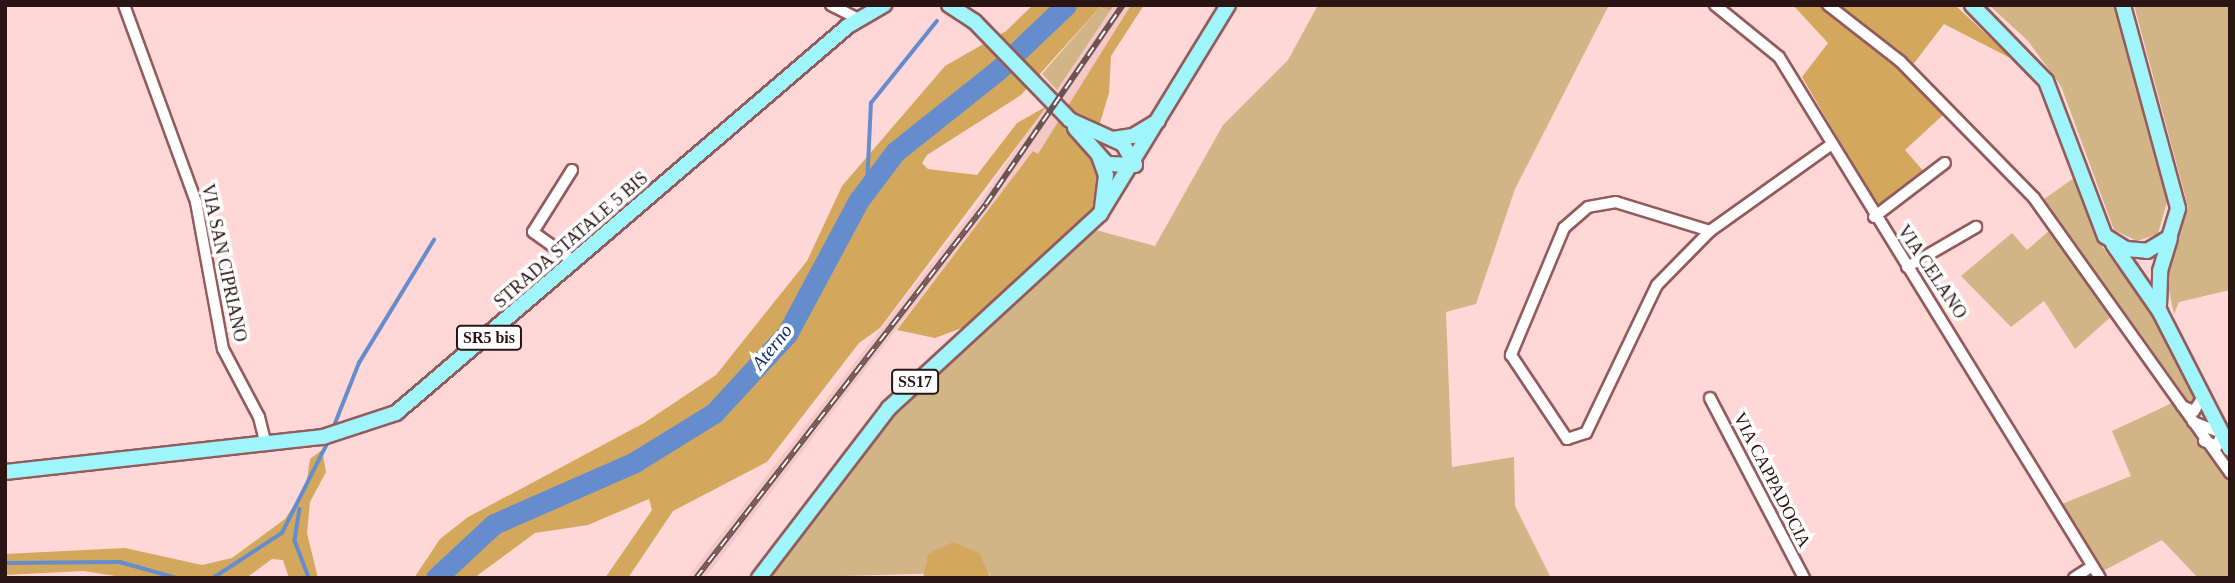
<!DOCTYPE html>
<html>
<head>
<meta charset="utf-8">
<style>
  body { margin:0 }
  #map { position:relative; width:2235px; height:583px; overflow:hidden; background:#fed7d6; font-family:Georgia,serif }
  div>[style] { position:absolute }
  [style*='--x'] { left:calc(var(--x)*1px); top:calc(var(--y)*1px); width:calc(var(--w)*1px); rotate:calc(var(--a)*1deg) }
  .built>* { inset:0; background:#f4c8c7 }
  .green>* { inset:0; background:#d2b586 }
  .forest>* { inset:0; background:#d3a85c }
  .stream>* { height:3.5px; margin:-1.75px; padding:0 1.75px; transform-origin:1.75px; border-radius:1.75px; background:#658dcd }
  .river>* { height:21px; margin:-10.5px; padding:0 10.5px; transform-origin:10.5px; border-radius:10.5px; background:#658dcd }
  .roads { filter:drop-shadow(2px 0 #935b5c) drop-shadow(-2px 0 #935b5c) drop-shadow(0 2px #935b5c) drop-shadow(0 -2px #935b5c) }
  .minor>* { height:10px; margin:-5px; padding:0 5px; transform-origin:5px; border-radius:5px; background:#fff }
  .major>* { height:14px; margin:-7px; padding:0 7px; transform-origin:7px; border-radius:7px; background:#a0f5fa }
  .rail>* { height:6px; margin-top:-3px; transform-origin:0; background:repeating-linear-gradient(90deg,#fff 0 10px,#6e5252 0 20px); box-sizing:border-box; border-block:2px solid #6e5252 }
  span { translate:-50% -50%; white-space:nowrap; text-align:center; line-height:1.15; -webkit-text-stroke:7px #fff; paint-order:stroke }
  .shield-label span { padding:2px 5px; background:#fff; border:2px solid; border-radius:5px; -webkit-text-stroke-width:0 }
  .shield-label { font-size:16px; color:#2a1414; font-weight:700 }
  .street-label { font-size:18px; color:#2a1414 }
  .water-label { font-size:19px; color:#0a2e68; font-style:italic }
  .frame { position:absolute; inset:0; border:7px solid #2a1414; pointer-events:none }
</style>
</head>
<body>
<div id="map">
  <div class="built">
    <i style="clip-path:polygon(1114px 5px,1131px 5px,1038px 155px,1033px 152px,705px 578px,687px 578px,981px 200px)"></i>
  </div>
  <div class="green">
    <i style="clip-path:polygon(1318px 5px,1609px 5px,1515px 189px,1476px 304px,1446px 312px,1452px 467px,1514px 457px,1515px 506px,1551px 578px,991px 578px,989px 572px,767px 578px,893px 413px,1096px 230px,1155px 246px,1223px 125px,1288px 60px)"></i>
    <i style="clip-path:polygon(1989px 5px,2114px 5px,2167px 202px,2158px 234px,2137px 241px,2114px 230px,2061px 86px,2028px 41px)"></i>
    <i style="clip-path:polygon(2134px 5px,2230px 5px,2230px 290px,2179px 302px,2174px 314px,2166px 276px,2188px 207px)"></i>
    <i style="clip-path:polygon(1100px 7px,1110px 11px,1057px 90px,1042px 74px)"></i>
    <i style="clip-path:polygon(2074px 178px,2096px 238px,2158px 323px,2197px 399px,2192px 406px,2044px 199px)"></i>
    <i style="clip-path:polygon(2051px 229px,2114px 314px,2075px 349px,2044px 301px,2011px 327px,1961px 276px,2012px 233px,2027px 250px)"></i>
    <i style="clip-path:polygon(2172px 403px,2230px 479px,2230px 578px,2198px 578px,2162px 540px,2103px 571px,2062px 504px,2131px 476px,2112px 431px)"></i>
  </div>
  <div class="forest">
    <i style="clip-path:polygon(1033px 5px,1114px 5px,1110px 11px,1100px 7px,1021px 95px,927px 155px,922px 163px,928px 169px,977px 175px,1017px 123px,1047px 106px,880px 328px,859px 343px,767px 462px,673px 511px,628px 578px,605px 578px,652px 510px,649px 499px,588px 525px,535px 533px,474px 578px,414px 578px,440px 539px,468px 517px,644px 423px,716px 375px,807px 261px,842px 186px,945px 66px,1006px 31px)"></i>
    <i style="clip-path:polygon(1131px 5px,1144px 5px,1111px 56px,1109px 93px,1091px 153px,1101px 172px,1095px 205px,1085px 221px,970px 325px,935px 338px,897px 330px,1033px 151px,1038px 154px)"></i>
    <i style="clip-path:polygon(1793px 5px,1955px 5px,2014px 60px,1944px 24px,1905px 75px,1943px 115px,1905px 150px,1925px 173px,1877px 205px,1802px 77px,1828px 43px)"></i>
    <i style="clip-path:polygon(322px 450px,326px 472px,310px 502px,307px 533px,318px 578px,289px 578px,283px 560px,272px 559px,246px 578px,128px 578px,83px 571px,5px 575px,5px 554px,125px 548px,202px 565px,232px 558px,285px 519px,306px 486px,310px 459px)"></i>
    <i style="clip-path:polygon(953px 542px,979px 553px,991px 578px,923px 578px,928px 554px)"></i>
  </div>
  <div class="stream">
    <i style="--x:867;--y:187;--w:84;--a:-87.3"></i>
    <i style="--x:871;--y:103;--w:105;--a:-51.2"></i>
    <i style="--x:334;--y:426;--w:68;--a:-68.4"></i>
    <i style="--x:359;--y:363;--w:144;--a:-58.6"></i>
    <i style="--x:300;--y:509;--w:32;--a:99"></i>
    <i style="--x:295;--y:541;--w:40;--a:69"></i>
    <i style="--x:5;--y:563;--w:115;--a:-0.5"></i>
    <i style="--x:120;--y:562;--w:59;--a:15.7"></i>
    <i style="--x:213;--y:578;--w:82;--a:-33.1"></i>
    <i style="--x:282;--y:533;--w:100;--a:-63.2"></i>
  </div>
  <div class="river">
    <i style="--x:436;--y:578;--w:79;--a:-43"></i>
    <i style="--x:494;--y:524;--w:152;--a:-23.7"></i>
    <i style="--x:633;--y:463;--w:95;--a:-31.7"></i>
    <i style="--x:714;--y:413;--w:108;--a:-47.3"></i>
    <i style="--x:787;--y:334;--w:152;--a:-61.8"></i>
    <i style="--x:859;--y:200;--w:60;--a:-53.1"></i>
    <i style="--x:895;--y:152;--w:132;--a:-38.5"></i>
    <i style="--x:998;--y:70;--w:94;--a:-43.7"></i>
  </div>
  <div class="roads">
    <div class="minor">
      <i style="--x:124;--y:5;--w:210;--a:69.9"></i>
      <i style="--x:196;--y:202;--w:149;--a:79.6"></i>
      <i style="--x:223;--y:349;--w:77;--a:62.1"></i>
      <i style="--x:259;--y:417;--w:29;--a:76"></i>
      <i style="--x:831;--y:5;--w:30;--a:27"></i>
      <i style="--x:1715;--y:5;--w:82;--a:39.1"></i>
      <i style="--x:1779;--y:57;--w:612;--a:58.36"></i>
      <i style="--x:1828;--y:5;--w:91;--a:37.9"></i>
      <i style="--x:1900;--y:61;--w:192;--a:45.6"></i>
      <i style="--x:2034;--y:198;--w:338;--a:54.5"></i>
      <i style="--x:572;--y:170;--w:73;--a:122.2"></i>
      <i style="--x:533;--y:232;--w:52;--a:35.5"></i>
      <i style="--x:1874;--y:217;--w:89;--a:-37.3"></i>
      <i style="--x:1710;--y:231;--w:98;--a:-162.9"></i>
      <i style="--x:1616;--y:202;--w:28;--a:170"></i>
      <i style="--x:1588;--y:207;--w:32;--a:139"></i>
      <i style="--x:1564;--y:228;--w:138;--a:112.7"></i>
      <i style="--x:1511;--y:355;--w:101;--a:56.3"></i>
      <i style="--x:1567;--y:439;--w:20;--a:-18"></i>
      <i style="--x:1586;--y:433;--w:164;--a:-64.4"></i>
      <i style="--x:1657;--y:285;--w:76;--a:-45.5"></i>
      <i style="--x:1710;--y:231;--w:150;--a:-35.5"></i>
      <i style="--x:1907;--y:267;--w:80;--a:-30.1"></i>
      <i style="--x:1710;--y:398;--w:203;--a:62.4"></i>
      <i style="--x:2182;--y:406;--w:13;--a:23"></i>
      <i style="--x:2194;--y:411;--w:17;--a:-57"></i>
      <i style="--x:2193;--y:422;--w:31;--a:21"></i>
      <i style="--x:2222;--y:433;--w:14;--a:111"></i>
      <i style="--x:2217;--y:446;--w:14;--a:-159"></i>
      <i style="--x:2074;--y:578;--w:20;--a:-33"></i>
    </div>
    <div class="major">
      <i style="--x:949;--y:5;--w:31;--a:33"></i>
      <i style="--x:975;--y:22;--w:136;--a:45.9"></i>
      <i style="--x:1070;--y:120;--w:58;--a:24.4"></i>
      <i style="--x:1123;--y:144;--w:24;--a:60"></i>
      <i style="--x:1972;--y:5;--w:106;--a:45.8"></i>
      <i style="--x:2046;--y:81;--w:166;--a:69.2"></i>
      <i style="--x:2105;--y:236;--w:25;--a:32"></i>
      <i style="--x:2126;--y:249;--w:21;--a:5"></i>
      <i style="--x:2147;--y:251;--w:26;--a:-31"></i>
      <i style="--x:2169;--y:238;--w:31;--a:-73"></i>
      <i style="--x:2178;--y:208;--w:210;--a:-105.2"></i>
      <i style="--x:1075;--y:128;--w:48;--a:48.4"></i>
      <i style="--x:1107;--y:164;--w:28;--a:2"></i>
      <i style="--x:1113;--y:139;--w:20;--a:-9"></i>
      <i style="--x:1133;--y:136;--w:29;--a:-31"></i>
      <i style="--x:1099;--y:156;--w:20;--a:70"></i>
      <i style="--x:1106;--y:175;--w:33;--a:97"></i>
      <i style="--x:2113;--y:244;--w:83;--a:55.3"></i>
      <i style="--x:2160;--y:312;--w:154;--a:62.9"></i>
      <i style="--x:2159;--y:306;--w:35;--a:-88"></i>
      <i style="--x:2160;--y:271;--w:34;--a:-73"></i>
      <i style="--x:5;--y:472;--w:320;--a:-6.3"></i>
      <i style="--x:323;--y:437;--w:77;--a:-18.2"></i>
      <i style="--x:396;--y:413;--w:595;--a:-40.57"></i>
      <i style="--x:848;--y:26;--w:42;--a:-30.3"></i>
      <i style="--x:759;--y:578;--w:214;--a:-52.6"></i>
      <i style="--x:889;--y:408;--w:287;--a:-42.6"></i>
      <i style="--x:1100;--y:214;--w:245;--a:-58.5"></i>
    </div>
  </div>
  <div class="rail">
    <i style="--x:696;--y:578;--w:473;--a:-52.2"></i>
    <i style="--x:986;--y:204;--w:242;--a:-55.5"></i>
  </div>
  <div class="shield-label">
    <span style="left:489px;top:338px">SR5 bis</span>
    <span style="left:915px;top:382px">SS17</span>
  </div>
  <div class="street-label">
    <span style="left:571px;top:240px;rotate:-41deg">STRADA STATALE 5 BIS</span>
    <span style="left:224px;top:263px;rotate:78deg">VIA SAN CIPRIANO</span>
    <span style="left:1932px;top:272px;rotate:56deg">VIA CELANO</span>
    <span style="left:1772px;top:480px;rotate:63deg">VIA CAPPADOCIA</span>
  </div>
  <div class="water-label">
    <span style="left:772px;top:347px;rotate:-51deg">Aterno</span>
  </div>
  <div class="frame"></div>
</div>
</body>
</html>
